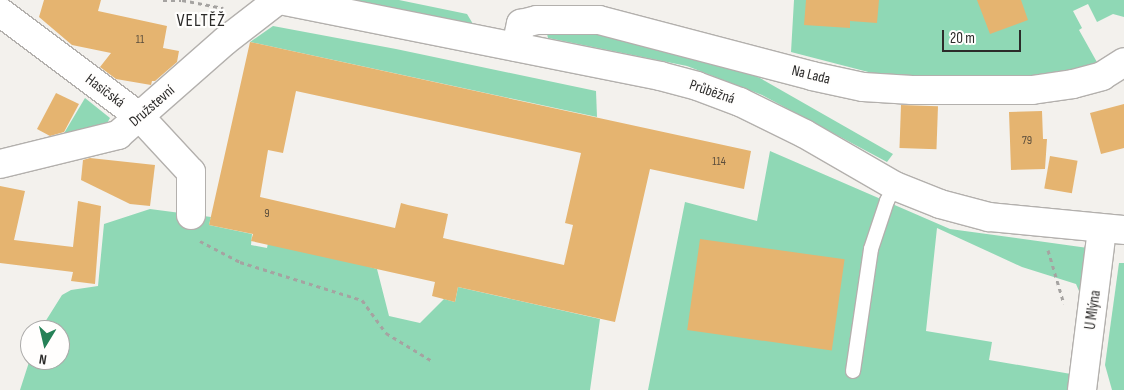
<!DOCTYPE html>
<html>
<head>
<meta charset="utf-8">
<style>
  body { margin:0 }
  #map { position:relative; width:1124px; height:390px; overflow:hidden; background:#f3f1ed; font-family:"Sofia Sans Condensed",sans-serif }
  div>[style] { position:absolute }
  [style*='--x'] { left:calc(var(--x)*1px); top:calc(var(--y)*1px); width:calc(var(--w)*1px); rotate:calc(var(--a)*1deg) }
  .green>* { inset:0; background:#8fd8b5 }
  .building>* { inset:0; background:#e5b470; transform-origin:0 0 }
  .path>* { height:3px; margin-top:-1.5px; transform-origin:0; background:repeating-linear-gradient(90deg,#a5a3a1 0 4px,transparent 0 8px) }
  .roads { filter:drop-shadow(1px 0 #b3b0ad) drop-shadow(-1px 0 #b3b0ad) drop-shadow(0 1px #b3b0ad) drop-shadow(0 -1px #b3b0ad) }
  .lane>* { height:14px; margin:-7px; padding:0 7px; transform-origin:7px; border-radius:7px; background:#fff }
  .street>* { height:28px; margin:-14px; padding:0 14px; transform-origin:14px; border-radius:14px; background:#fff }
  .secondary>* { height:28px; margin:-14px; padding:0 14px; transform-origin:14px; border-radius:14px; background:#fff }
  span { translate:-50% -50%; white-space:nowrap; text-align:center; line-height:1.15; -webkit-text-stroke:4.5px #fffefd; paint-order:stroke }
  .number-label { font-size:12px; color:#5a4d3c }
  .number-label span { -webkit-text-stroke-width:0 }
  .street-label { font-size:15px; color:#2c2b2a }
  .quarter-label { font-size:18px; color:#2c2b2a; letter-spacing:1px }
  .north { position:absolute; left:20px; top:320px; width:50px; height:50px; box-sizing:border-box; background:#fffefd; border:1px solid #abaaa9; border-radius:50%; rotate:189deg; font-size:14px; font-weight:700; line-height:20px; text-align:center; color:#2c2b2a }
  .north::after { content:''; display:block; margin:auto; width:18px; height:22px; background:#258157; clip-path:polygon(50% 0,100% 100%,50% 72%,0 100%) }
  .scale { position:absolute; left:942px; top:30px; width:79px; height:22px; box-sizing:border-box; border:2px solid #2c2b2a; border-top:0; padding-left:6px; font-size:15px; line-height:18px; white-space:nowrap; color:#2c2b2a; -webkit-text-stroke:4px #fffefd; paint-order:stroke }
</style>
</head>
<body>
<div id="map">
  <div class="green">
    <i style="clip-path:polygon(348px 0,399px 0,467px 14px,473px 24px)"></i>
    <i style="clip-path:polygon(794px 0,1124px 0,1124px 17px,1113px 14px,1097px 22px,1088px 4px,1073px 11px,1082px 28px,1079px 30px,1098px 64px,1054px 75px,907px 82px,791px 52px)"></i>
    <i style="clip-path:polygon(273px 26px,396px 49px,596px 91px,597px 117px,250px 42px)"></i>
    <i style="clip-path:polygon(553px 30px,612px 35px,717px 61px,760px 78px,893px 154px,887px 162px,762px 95px,687px 66px,548px 38px,547px 34px)"></i>
    <i style="clip-path:polygon(85px 98px,110px 118px,106px 125px,60px 140px)"></i>
    <i style="clip-path:polygon(770px 151px,950px 229px,1088px 248px,1082px 298px,1076px 284px,1022px 267px,937px 228px,926px 331px,992px 342px,989px 360px,1071px 374px,1069px 390px,648px 390px,685px 202px,757px 221px)"></i>
    <i style="clip-path:polygon(150px 209px,211px 217px,209px 225px,252px 234px,251px 245px,267px 248px,269px 238px,377px 269px,389px 316px,420px 323px,444px 299px,455px 302px,458px 287px,600px 319px,590px 390px,20px 390px,30px 359px,60px 360px,60px 330px,40px 330px,62px 295px,71px 290px,98px 286px,104px 224px)"></i>
    <i style="clip-path:polygon(1119px 263px,1124px 263px,1124px 390px,1112px 390px,1105px 365px)"></i>
  </div>
  <div class="building">
    <i style="clip-path:polygon(44px 0,101px 0,98px 11px,167px 26px,163px 48px,179px 51px,177px 62px,155px 81px,152px 81px,151px 85px,116px 79px,100px 67px,111px 53px,72px 45px,39px 17px)"></i>
    <i style="clip-path:polygon(806px 0,879px 0,877px 23px,850px 21px,850px 28px,804px 25px)"></i>
    <i style="clip-path:polygon(977px 0,1021px 0,1028px 20px,990px 34px)"></i>
    <i style="clip-path:polygon(evenodd,250px 42px,751px 151px,744px 189px,650px 169px,615px 322px,458px 287px,455px 302px,432px 296px,435px 282px,251px 241px,253px 234px,209px 225px,250px 42px,296px 91px,581px 153px,565px 223px,573px 225px,564px 265px,443px 238px,448px 214px,408px 205px,401px 203px,395px 228px,260px 197px,268px 150px,283px 153px,296px 91px)"></i>
    <i style="clip-path:polygon(56px 93px,79px 104px,64px 132px,50px 136px,37px 129px)"></i>
    <i style="clip-path:polygon(1124px 104px,1124px 148px,1101px 154px,1090px 113px)"></i>
    <i style="left:901px;top:105px;width:37px;height:43px;rotate:2deg"></i>
    <i style="clip-path:polygon(1042px 111px,1043px 139px,1047px 139px,1045px 169px,1011px 170px,1009px 112px)"></i>
    <i style="left:1050px;top:156px;width:28px;height:33px;rotate:10deg"></i>
    <i style="clip-path:polygon(90px 158px,155px 165px,150px 206px,130px 204px,81px 180px,83px 160px)"></i>
    <i style="clip-path:polygon(0 186px,25px 191px,14px 240px,73px 247px,78px 201px,101px 206px,95px 284px,71px 281px,73px 272px,0 263px)"></i>
    <i style="left:700px;top:239px;width:146px;height:92px;rotate:8deg"></i>
  </div>
  <div class="path">
    <i style="--x:163;--y:0;--w:18;--a:0"></i>
    <i style="--x:182;--y:0;--w:42;--a:11"></i>
    <i style="--x:200;--y:241;--w:45;--a:27.7"></i>
    <i style="--x:240;--y:262;--w:128;--a:17.3"></i>
    <i style="--x:362;--y:300;--w:41;--a:54"></i>
    <i style="--x:386;--y:333;--w:54;--a:31.3"></i>
    <i style="--x:1048;--y:250;--w:56;--a:73.5"></i>
  </div>
  <div class="roads">
    <div class="lane">
      <i style="--x:853;--y:371;--w:123;--a:-81.6"></i>
      <i style="--x:871;--y:249;--w:51;--a:-71.6"></i>
      <i style="--x:887;--y:201;--w:17;--a:-62"></i>
    </div>
    <div class="street">
      <i style="--x:0;--y:12;--w:175;--a:36.9"></i>
      <i style="--x:140;--y:117;--w:75;--a:47.2"></i>
      <i style="--x:191;--y:172;--w:43;--a:90"></i>
      <i style="--x:516;--y:47;--w:24;--a:-78"></i>
      <i style="--x:521;--y:24;--w:16;--a:-14"></i>
      <i style="--x:537;--y:20;--w:62;--a:0"></i>
      <i style="--x:599;--y:20;--w:220;--a:14.7"></i>
      <i style="--x:812;--y:76;--w:52;--a:12.2"></i>
      <i style="--x:863;--y:87;--w:49;--a:3.5"></i>
      <i style="--x:912;--y:90;--w:120;--a:0"></i>
      <i style="--x:1032;--y:90;--w:41;--a:-8.3"></i>
      <i style="--x:1073;--y:84;--w:30;--a:-15"></i>
      <i style="--x:1102;--y:76;--w:26;--a:-32"></i>
      <i style="--x:0;--y:164;--w:122;--a:-13.8"></i>
      <i style="--x:118;--y:135;--w:142;--a:-41.3"></i>
      <i style="--x:225;--y:41;--w:67;--a:-37.7"></i>
      <i style="--x:1082;--y:390;--w:162;--a:-82.9"></i>
    </div>
    <div class="secondary">
      <i style="--x:280;--y:0;--w:388;--a:11.3"></i>
      <i style="--x:660;--y:76;--w:38;--a:15"></i>
      <i style="--x:697;--y:86;--w:46;--a:20.4"></i>
      <i style="--x:740;--y:102;--w:72;--a:26.2"></i>
      <i style="--x:805;--y:134;--w:104;--a:30"></i>
      <i style="--x:895;--y:186;--w:48;--a:21.8"></i>
      <i style="--x:940;--y:204;--w:51;--a:14.9"></i>
      <i style="--x:989;--y:217;--w:136;--a:5.5"></i>
    </div>
  </div>
  <div class="number-label">
    <span style="left:140px;top:40px">11</span>
    <span style="left:1027px;top:141px">79</span>
    <span style="left:719px;top:162px">114</span>
    <span style="left:267px;top:214px">9</span>
  </div>
  <div class="street-label">
    <span style="left:811px;top:75px;rotate:14deg">Na Lada</span>
    <span style="left:105px;top:91px;rotate:37deg">Hasičská</span>
    <span style="left:712px;top:92px;rotate:19deg">Průběžná</span>
    <span style="left:152px;top:106px;rotate:-41deg">Družstevní</span>
    <span style="left:1093px;top:310px;rotate:-82deg">U Mlýna</span>
  </div>
  <div class="quarter-label">
    <span style="left:201px;top:21px">VELTĚŽ</span>
  </div>
  <div class="north">N</div>
  <div class="scale">20 m</div>
</div>
</body>
</html>
